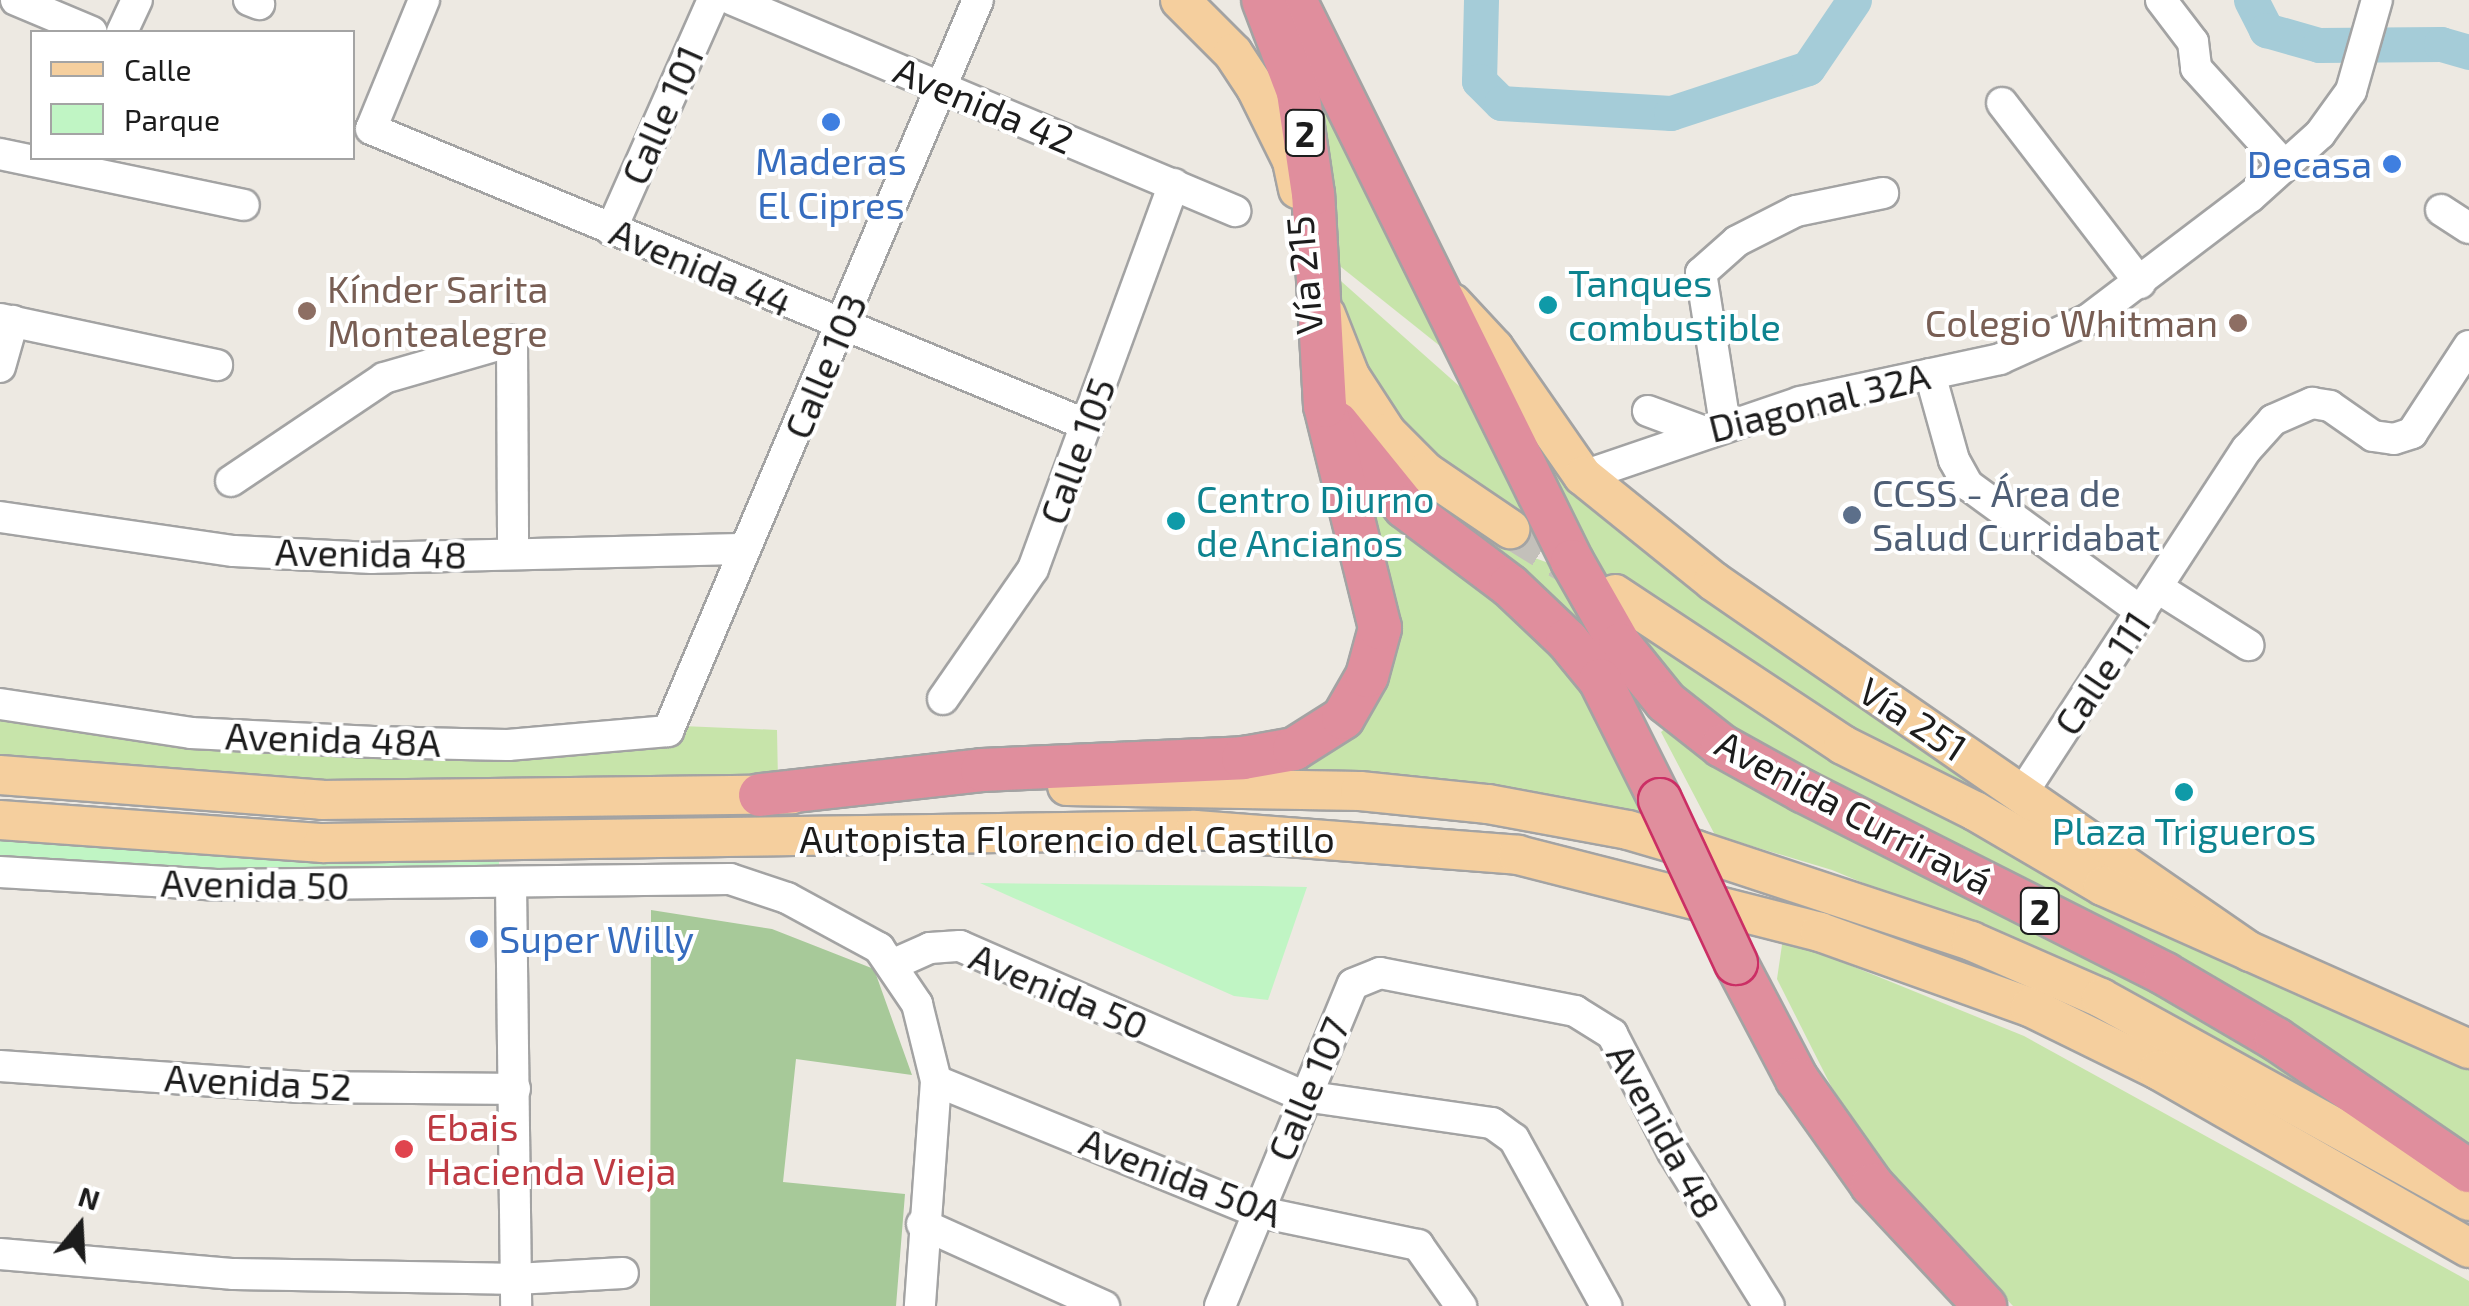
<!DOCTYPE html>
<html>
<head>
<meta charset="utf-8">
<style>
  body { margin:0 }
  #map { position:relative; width:2469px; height:1306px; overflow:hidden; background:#ede9e2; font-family:"Exo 2",sans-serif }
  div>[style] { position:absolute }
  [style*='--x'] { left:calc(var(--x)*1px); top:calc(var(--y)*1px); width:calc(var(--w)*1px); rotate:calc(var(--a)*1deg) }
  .grass>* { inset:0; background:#c7e4aa }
  .forest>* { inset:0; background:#a7c999 }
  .park>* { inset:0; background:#c0f5c4 }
  .river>* { height:35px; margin:-17.5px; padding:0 17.5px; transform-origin:17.5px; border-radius:17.5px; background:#a5ccd8 }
  .major-tunnel>* { height:38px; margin-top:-19px; transform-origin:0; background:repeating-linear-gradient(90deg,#c3c0ba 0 38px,transparent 0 57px) }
  .roads { filter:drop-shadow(2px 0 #a3a3a3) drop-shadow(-2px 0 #a3a3a3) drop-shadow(0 2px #a3a3a3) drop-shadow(0 -2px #a3a3a3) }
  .minor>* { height:30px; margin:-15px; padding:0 15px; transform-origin:15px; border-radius:15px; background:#fff }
  .major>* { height:38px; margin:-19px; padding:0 19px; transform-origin:19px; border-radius:19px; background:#f5cf9e }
  .highway>* { height:42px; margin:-21px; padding:0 21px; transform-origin:21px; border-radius:21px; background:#e08e9d }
  .bridges { filter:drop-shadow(2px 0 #cb2f65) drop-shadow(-2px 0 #cb2f65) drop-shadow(0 2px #cb2f65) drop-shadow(0 -2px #cb2f65) }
  .highway-bridge>* { height:42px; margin:-21px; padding:0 21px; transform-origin:21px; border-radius:21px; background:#e08e9d }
  .dots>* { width:28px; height:28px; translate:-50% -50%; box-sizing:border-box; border:5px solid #fff; border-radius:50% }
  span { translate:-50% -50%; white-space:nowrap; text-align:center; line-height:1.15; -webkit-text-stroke:8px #fff; paint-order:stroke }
  .shield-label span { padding:2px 8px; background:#fff; border:2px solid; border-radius:8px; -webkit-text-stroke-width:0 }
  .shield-label { font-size:35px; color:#1c1c1c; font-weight:700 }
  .street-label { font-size:38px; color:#1c1c1c }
  .shop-label { font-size:38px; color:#366cbe }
  .right { translate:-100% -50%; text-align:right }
  .left { translate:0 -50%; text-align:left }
  .culture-label { font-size:38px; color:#0d838f }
  .education-label { font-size:38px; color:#785e54 }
  .service-label { font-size:38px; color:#4e5e75 }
  .health-label { font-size:38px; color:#be3a42 }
  .legend { position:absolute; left:30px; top:30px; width:325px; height:130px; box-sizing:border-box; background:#fff; border:2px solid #a4a4a4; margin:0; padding:12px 18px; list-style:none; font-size:30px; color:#1c1c1c }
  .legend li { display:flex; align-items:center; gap:20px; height:50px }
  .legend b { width:50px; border:2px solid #a4a4a4 }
  .north { position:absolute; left:30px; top:1176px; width:100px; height:100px; -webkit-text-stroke:8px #fff; paint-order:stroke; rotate:18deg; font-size:28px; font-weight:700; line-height:40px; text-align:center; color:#1c1c1c }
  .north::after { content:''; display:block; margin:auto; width:35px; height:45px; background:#1c1c1c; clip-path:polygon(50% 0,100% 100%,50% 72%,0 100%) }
</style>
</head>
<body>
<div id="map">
  <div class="grass">
    <i style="clip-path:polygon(1301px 49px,1445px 350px,1336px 263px)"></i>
    <i style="clip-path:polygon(1333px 274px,1467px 393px,1525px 514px,1512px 523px,1441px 477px,1351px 366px)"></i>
    <i style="clip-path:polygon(1517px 430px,1623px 531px,2097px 877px,2469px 1065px,2469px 1158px,1744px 747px,1640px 657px)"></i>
    <i style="clip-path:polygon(1337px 445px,1545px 635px,1597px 710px,1655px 828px,1488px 783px,1262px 769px,1379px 680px)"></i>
    <i style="clip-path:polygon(1462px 531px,1554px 565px,1602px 659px)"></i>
    <i style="clip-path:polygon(0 717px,54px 728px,357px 754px,682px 726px,777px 730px,778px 781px,378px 787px,85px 770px,0 755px)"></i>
    <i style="clip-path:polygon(1673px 722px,2081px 942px,2367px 1125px,2090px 977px,1832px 870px,1715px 835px,1661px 732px)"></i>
    <i style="clip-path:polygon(1783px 938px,2024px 1036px,2469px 1281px,2469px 1306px,2013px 1306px,1892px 1178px,1831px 1086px,1777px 979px)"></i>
  </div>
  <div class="forest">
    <i style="clip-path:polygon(651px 910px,772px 929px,874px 969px,912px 1075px,796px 1059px,783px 1182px,905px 1194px,896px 1306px,650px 1306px)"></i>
  </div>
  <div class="park">
    <i style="clip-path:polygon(0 827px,499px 859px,499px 873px,215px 873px,0 859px)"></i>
    <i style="clip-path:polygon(980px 883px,1261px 886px,1307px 887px,1268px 1000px,1234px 996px)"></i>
  </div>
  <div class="river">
    <i style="--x:1481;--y:0;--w:81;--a:91.4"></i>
    <i style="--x:1479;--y:81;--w:31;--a:45"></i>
    <i style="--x:1501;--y:103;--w:170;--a:3.4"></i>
    <i style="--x:1671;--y:113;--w:144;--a:-18.2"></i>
    <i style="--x:1808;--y:68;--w:82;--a:-55.9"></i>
    <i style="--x:2251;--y:0;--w:34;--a:63"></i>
    <i style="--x:2266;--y:30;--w:55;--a:15.8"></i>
    <i style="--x:2319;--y:45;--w:122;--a:-0.5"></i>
    <i style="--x:2441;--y:44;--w:29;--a:16"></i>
  </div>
  <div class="major-tunnel">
    <i style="--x:1510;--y:529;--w:87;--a:31.9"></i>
  </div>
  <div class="roads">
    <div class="minor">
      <i style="--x:16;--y:0;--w:82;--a:22.8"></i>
      <i style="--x:249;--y:0;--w:11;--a:22"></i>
      <i style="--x:424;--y:0;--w:139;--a:112.3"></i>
      <i style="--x:371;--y:129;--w:775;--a:22.46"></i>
      <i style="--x:733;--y:0;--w:545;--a:22.8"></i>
      <i style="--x:2161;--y:0;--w:53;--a:52.7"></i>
      <i style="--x:2193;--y:42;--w:26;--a:83"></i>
      <i style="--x:2196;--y:68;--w:132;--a:47.8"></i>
      <i style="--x:122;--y:32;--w:35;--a:-65"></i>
      <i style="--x:2002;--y:103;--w:227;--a:52.5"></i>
      <i style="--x:0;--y:154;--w:249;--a:11.8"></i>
      <i style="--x:2441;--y:210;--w:33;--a:33"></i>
      <i style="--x:611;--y:230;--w:252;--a:-66.1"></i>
      <i style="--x:0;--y:319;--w:222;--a:12"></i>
      <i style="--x:0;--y:367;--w:48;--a:-74.2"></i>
      <i style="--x:1930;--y:374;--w:89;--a:74.4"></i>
      <i style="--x:1954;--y:460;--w:29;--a:61"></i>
      <i style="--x:1968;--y:485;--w:215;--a:36.1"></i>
      <i style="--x:1648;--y:411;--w:58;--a:20.3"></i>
      <i style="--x:1725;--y:424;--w:153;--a:-99"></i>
      <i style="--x:1701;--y:273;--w:48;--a:-41.6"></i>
      <i style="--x:1737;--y:241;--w:66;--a:-27"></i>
      <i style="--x:1796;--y:211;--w:89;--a:-11.7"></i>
      <i style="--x:1583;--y:476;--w:229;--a:-18.8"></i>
      <i style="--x:1800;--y:402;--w:205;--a:-12.1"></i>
      <i style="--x:2000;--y:359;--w:98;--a:-24.2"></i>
      <i style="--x:2089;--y:319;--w:202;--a:-37.2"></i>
      <i style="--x:2250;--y:197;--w:94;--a:-42"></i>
      <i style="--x:2320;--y:134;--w:53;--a:-54.2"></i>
      <i style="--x:2351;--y:91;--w:95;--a:-74.1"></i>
      <i style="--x:231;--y:481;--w:184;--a:-33.9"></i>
      <i style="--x:384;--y:378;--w:133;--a:-16.1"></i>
      <i style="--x:512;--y:341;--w:213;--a:89.7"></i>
      <i style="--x:0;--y:517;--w:236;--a:8.3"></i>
      <i style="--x:234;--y:551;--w:138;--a:2.9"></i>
      <i style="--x:372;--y:558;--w:373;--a:-1.4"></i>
      <i style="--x:2158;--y:588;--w:107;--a:32.3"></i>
      <i style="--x:943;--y:699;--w:158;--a:-55.3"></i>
      <i style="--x:1033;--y:569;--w:410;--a:-69.9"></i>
      <i style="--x:0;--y:704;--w:193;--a:8.6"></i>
      <i style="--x:191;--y:733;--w:183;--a:2.8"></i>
      <i style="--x:374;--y:742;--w:134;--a:1.3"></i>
      <i style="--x:508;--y:745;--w:161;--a:-5"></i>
      <i style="--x:668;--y:731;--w:794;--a:-67.02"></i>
      <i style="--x:2023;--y:792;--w:410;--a:-56.9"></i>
      <i style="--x:2247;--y:449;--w:39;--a:-48"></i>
      <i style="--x:2273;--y:420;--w:43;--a:-23.6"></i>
      <i style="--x:2312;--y:403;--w:18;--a:9"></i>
      <i style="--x:2330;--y:406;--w:52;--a:34.9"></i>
      <i style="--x:2373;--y:436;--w:21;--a:8"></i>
      <i style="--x:2394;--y:439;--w:19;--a:-18"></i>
      <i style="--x:2412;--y:433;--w:104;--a:-56.8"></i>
      <i style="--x:0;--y:872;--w:217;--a:3.4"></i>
      <i style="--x:217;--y:885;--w:513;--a:-0.67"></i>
      <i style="--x:730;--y:879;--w:60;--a:18.4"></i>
      <i style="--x:787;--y:898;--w:105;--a:28.5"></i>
      <i style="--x:879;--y:948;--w:68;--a:55.8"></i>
      <i style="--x:917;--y:1004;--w:79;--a:76.1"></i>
      <i style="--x:936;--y:1081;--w:226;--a:94.1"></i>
      <i style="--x:511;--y:883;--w:423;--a:89.3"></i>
      <i style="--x:894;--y:964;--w:39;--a:-24"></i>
      <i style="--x:930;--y:948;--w:30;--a:-4"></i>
      <i style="--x:960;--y:946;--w:375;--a:23.6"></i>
      <i style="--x:1304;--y:1096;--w:190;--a:8.2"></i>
      <i style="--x:1492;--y:1123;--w:27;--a:36"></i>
      <i style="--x:1514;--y:1139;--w:191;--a:61.1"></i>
      <i style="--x:0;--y:1066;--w:302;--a:4"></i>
      <i style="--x:301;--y:1087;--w:214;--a:0.5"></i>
      <i style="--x:936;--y:1081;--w:344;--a:22.2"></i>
      <i style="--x:1255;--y:1211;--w:167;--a:11.8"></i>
      <i style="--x:1418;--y:1245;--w:75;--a:54.8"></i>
      <i style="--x:922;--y:1224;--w:200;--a:24.3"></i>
      <i style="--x:0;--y:1254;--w:235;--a:4.9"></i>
      <i style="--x:234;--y:1274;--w:282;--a:1"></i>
      <i style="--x:516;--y:1279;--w:107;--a:-3.2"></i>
      <i style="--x:1220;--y:1306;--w:348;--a:-67.6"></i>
      <i style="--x:1353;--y:984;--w:29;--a:-22"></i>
      <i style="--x:1380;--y:973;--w:199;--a:11"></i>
      <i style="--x:1575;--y:1011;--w:44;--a:31.9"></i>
      <i style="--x:1612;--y:1034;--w:133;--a:62.7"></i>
      <i style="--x:1673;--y:1152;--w:181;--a:58.1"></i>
    </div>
    <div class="major">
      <i style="--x:1180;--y:0;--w:75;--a:45"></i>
      <i style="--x:1233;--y:53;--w:42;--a:56.7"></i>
      <i style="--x:1256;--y:88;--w:81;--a:63.7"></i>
      <i style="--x:1292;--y:161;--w:29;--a:78"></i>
      <i style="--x:1452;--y:303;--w:62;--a:47"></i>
      <i style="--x:1494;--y:348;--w:156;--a:55.2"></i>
      <i style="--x:1583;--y:476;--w:167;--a:38.9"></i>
      <i style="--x:1713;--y:581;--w:653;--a:34.64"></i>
      <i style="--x:1326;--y:315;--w:66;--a:68.5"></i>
      <i style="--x:1350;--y:376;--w:68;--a:57"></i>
      <i style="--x:1387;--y:433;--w:55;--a:45"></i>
      <i style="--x:1426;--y:472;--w:102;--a:34.2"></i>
      <i style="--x:1615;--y:594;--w:273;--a:33.5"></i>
      <i style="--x:1843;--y:745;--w:148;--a:26.6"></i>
      <i style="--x:1975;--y:811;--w:148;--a:30.4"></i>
      <i style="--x:2103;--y:886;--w:401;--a:24"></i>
      <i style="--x:0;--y:775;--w:323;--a:4.4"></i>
      <i style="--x:322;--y:800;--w:470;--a:-0.7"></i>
      <i style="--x:1067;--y:786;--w:293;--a:1"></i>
      <i style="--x:1360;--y:791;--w:129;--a:5.8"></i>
      <i style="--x:1488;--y:804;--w:142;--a:10.5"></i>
      <i style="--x:1628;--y:830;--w:71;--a:16.4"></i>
      <i style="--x:1696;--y:850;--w:290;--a:18.3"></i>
      <i style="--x:1971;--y:941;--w:142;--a:23.7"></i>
      <i style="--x:2101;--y:998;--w:420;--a:28.9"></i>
      <i style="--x:0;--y:820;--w:324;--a:4.1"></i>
      <i style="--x:323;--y:843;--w:872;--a:-0.85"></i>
      <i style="--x:1195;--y:830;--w:324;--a:4.4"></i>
      <i style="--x:1518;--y:855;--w:312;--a:14.3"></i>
      <i style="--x:1820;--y:932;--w:223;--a:19.7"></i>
      <i style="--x:2030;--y:1007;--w:143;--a:26.2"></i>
      <i style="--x:2158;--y:1070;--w:358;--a:29.8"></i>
    </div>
    <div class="highway">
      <i style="--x:1295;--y:0;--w:626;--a:63.72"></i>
      <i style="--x:1572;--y:561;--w:97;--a:60.3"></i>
      <i style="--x:1620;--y:645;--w:73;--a:51.1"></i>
      <i style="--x:1666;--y:702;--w:71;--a:38.2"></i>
      <i style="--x:1722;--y:746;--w:93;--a:29.1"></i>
      <i style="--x:1803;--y:791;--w:406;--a:26.8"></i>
      <i style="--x:2165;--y:974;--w:129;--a:30.4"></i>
      <i style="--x:2276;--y:1039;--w:234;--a:34.4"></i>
      <i style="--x:1337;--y:423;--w:108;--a:51"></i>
      <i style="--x:1405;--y:507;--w:131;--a:37"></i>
      <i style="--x:1510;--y:586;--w:79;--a:43.5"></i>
      <i style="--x:1567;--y:640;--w:52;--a:50.5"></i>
      <i style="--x:1600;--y:680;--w:134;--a:63.4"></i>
      <i style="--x:760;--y:795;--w:223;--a:-6.4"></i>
      <i style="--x:982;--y:770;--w:261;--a:-2.6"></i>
      <i style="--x:1243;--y:758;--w:52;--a:-10"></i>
      <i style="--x:1294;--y:749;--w:58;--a:-32.3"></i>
      <i style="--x:1343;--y:718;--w:48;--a:-60.3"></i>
      <i style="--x:1367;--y:676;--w:50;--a:-74.8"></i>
      <i style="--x:1380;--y:628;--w:229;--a:-103.9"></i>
      <i style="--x:1325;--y:406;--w:212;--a:-93.2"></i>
      <i style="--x:1313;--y:194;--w:103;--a:-98.4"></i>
      <i style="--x:1298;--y:92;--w:98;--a:-110.8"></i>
      <i style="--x:1736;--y:963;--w:131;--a:62.3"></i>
      <i style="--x:1797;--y:1079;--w:130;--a:54.7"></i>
      <i style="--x:1872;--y:1185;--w:166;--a:47"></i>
    </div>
  </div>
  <div class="bridges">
    <div class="highway-bridge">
      <i style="--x:1660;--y:800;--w:180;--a:65"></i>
    </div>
  </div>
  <div class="dots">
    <i style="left:831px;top:122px;background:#3f7fe0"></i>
    <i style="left:2392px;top:164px;background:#3f7fe0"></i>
    <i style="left:1548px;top:305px;background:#0f9aa8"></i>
    <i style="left:307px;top:311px;background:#8d6e63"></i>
    <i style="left:2238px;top:323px;background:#8d6e63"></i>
    <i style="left:1852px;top:515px;background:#5c6f8a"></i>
    <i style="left:1176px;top:521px;background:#0f9aa8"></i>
    <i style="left:2184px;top:792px;background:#0f9aa8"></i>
    <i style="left:479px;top:939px;background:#3f7fe0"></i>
    <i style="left:404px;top:1149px;background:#e0444e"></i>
  </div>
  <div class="shield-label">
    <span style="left:1305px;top:133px">2</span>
    <span style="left:2040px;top:911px">2</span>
  </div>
  <div class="street-label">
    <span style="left:984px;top:105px;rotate:23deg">Avenida 42</span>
    <span style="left:662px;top:115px;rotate:-66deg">Calle 101</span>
    <span style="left:701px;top:267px;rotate:23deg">Avenida 44</span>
    <span style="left:1304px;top:275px;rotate:-95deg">Vía 215</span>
    <span style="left:825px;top:366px;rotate:-67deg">Calle 103</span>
    <span style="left:1819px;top:402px;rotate:-14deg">Diagonal 32A</span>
    <span style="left:1077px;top:451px;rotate:-70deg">Calle 105</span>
    <span style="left:371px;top:553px;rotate:1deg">Avenida 48</span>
    <span style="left:2102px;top:673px;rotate:-56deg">Calle 111</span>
    <span style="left:1913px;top:719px;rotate:33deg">Vía 251</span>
    <span style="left:333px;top:739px;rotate:2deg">Avenida 48A</span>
    <span style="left:1854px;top:812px;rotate:28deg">Avenida Curriravá</span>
    <span style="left:1067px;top:839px">Autopista Florencio del Castillo</span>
    <span style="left:255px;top:884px;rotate:1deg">Avenida 50</span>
    <span style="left:1059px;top:991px;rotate:23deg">Avenida 50</span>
    <span style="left:258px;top:1082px;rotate:3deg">Avenida 52</span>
    <span style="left:1308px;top:1089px;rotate:-67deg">Calle 107</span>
    <span style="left:1664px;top:1131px;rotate:61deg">Avenida 48</span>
    <span style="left:1181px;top:1177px;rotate:21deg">Avenida 50A</span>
  </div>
  <div class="shop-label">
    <span style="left:831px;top:183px">Maderas<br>El Cipres</span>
    <span class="right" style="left:2372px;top:164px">Decasa</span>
    <span class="left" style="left:499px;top:939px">Super Willy</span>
  </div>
  <div class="culture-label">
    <span class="left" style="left:1568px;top:305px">Tanques<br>combustible</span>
    <span class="left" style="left:1196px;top:521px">Centro Diurno<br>de Ancianos</span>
    <span style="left:2184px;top:831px">Plaza Trigueros</span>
  </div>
  <div class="education-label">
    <span class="left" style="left:327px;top:311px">Kínder Sarita<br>Montealegre</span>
    <span class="right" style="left:2218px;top:323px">Colegio Whitman</span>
  </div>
  <div class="service-label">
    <span class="left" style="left:1872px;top:515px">CCSS - Área de<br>Salud Curridabat</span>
  </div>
  <div class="health-label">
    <span class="left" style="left:426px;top:1149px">Ebais<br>Hacienda Vieja</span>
  </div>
  <ul class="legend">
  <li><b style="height:12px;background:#f5cf9e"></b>Calle</li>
  <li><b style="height:28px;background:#c0f5c4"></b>Parque</li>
  </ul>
  <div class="north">N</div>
</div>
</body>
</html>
